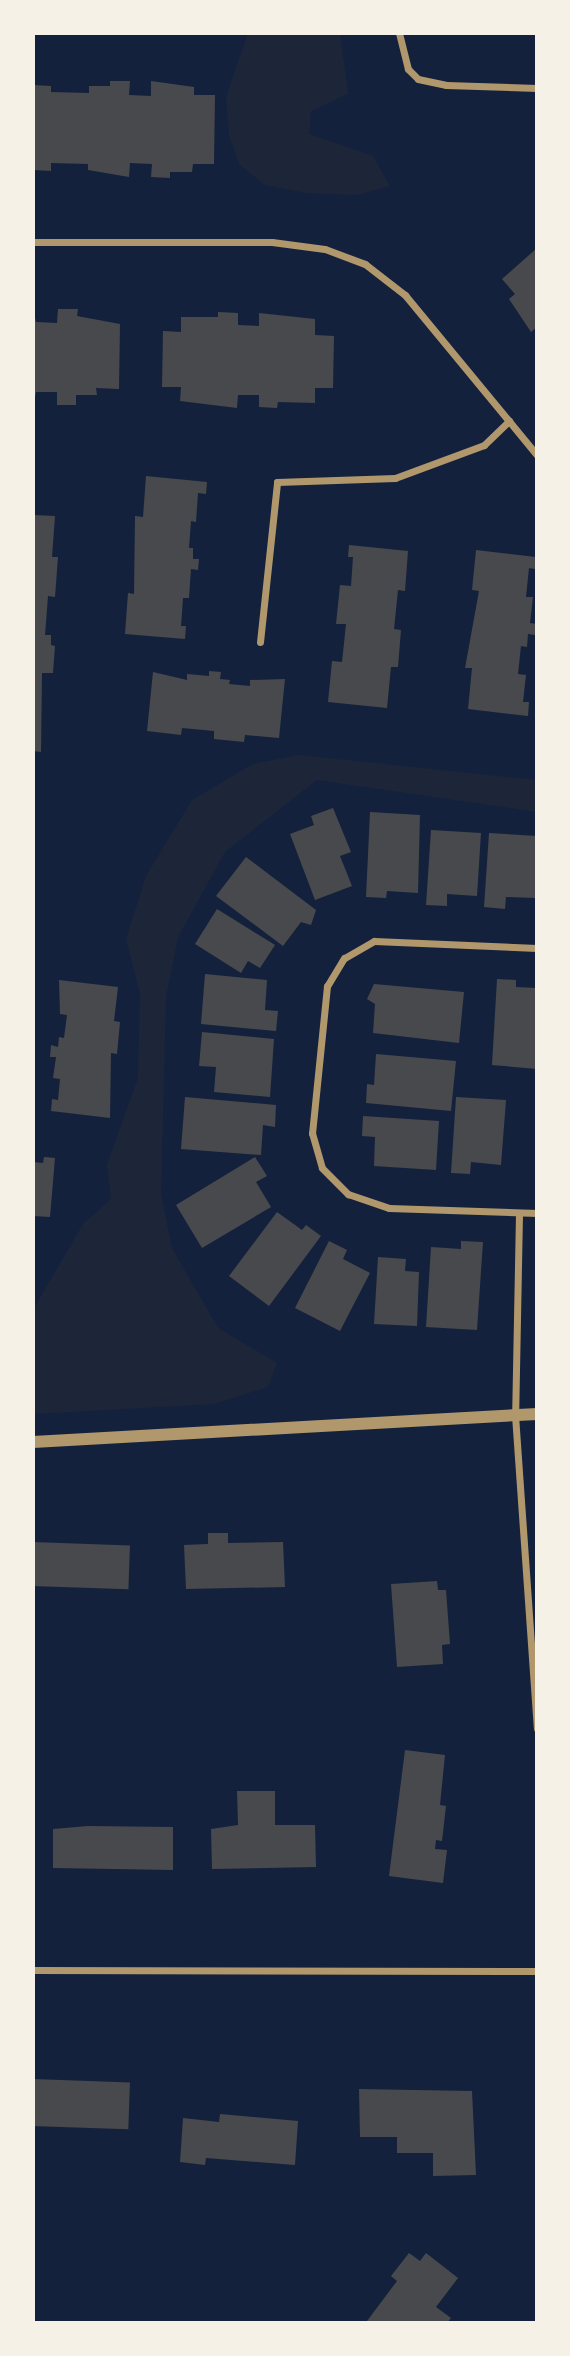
<!DOCTYPE html>
<html>
<head>
<meta charset="utf-8">
<style>
  body { margin:0 }
  #map { position:relative; width:570px; height:2356px; overflow:hidden; background:#14213d; font-family:Lato,sans-serif }
  div>[style] { position:absolute }
  [style*='--x'] { left:calc(var(--x)*1px); top:calc(var(--y)*1px); width:calc(var(--w)*1px); rotate:calc(var(--a)*1deg) }
  .green>* { inset:0; background:#1d2539 }
  .building>* { inset:0; background:#48494c; transform-origin:0 0 }
  .minor>* { height:7px; margin:-3.5px; padding:0 3.5px; transform-origin:3.5px; border-radius:3.5px; background:#b1986c }
  .tertiary>* { height:12px; margin:-6px; padding:0 6px; transform-origin:6px; border-radius:6px; background:#b1986c }
  span { translate:-50% -50%; white-space:nowrap; text-align:center; line-height:1.15; -webkit-text-stroke:6px #f6f1e7; paint-order:stroke }
  .frame { position:absolute; inset:0; border:35px solid #f6f1e7; pointer-events:none }
</style>
</head>
<body>
<div id="map">
  <div class="green">
    <i style="clip-path:polygon(248px 33px,340px 33px,348px 94px,311px 111px,309px 134px,373px 156px,390px 186px,357px 195px,306px 193px,265px 185px,239px 164px,229px 135px,226px 97px)"></i>
    <i style="clip-path:polygon(299px 755px,537px 780px,537px 812px,317px 780px,225px 852px,178px 937px,166px 997px,161px 1194px,172px 1248px,218px 1328px,277px 1363px,268px 1387px,214px 1404px,33px 1414px,33px 1310px,83px 1224px,111px 1199px,107px 1165px,138px 1078px,140px 994px,126px 939px,146px 876px,192px 800px,253px 764px)"></i>
  </div>
  <div class="building">
    <i style="clip-path:polygon(110px 81px,130px 81px,129px 95px,151px 96px,151px 81px,194px 87px,194px 95px,215px 95px,214px 164px,193px 164px,192px 172px,170px 172px,170px 178px,151px 177px,152px 164px,130px 163px,129px 177px,88px 170px,88px 164px,51px 163px,51px 171px,33px 170px,33px 85px,51px 86px,51px 92px,89px 93px,89px 86px,110px 86px)"></i>
    <i style="clip-path:polygon(537px 248px,537px 327px,531px 332px,509px 299px,515px 294px,502px 279px)"></i>
    <i style="clip-path:polygon(33px 309px,36px 322px,57px 323px,58px 309px,78px 309px,77px 316px,120px 324px,119px 389px,96px 388px,97px 395px,76px 395px,76px 405px,57px 405px,57px 392px,36px 392px,33px 406px)"></i>
    <i style="clip-path:polygon(218px 312px,238px 313px,238px 325px,259px 326px,259px 313px,315px 319px,315px 335px,334px 336px,333px 388px,315px 388px,315px 403px,278px 402px,277px 408px,259px 407px,259px 395px,238px 395px,237px 408px,180px 401px,181px 387px,162px 387px,163px 331px,181px 332px,181px 317px,218px 317px)"></i>
    <i style="clip-path:polygon(146px 476px,207px 482px,206px 494px,198px 493px,196px 522px,191px 521px,189px 548px,193px 548px,193px 559px,199px 559px,198px 570px,191px 569px,189px 598px,183px 598px,181px 626px,186px 626px,185px 639px,125px 634px,128px 593px,134px 594px,135px 516px,143px 517px)"></i>
    <i style="clip-path:polygon(33px 515px,55px 516px,52px 557px,58px 557px,55px 597px,48px 596px,45px 635px,51px 635px,51px 645px,55px 646px,53px 673px,42px 673px,41px 752px,33px 751px)"></i>
    <i style="clip-path:polygon(349px 545px,408px 551px,405px 591px,398px 590px,394px 629px,401px 630px,398px 667px,391px 667px,387px 708px,328px 702px,332px 661px,342px 662px,346px 624px,336px 624px,340px 585px,351px 586px,353px 557px,348px 557px)"></i>
    <i style="clip-path:polygon(476px 550px,536px 557px,535px 569px,529px 568px,526px 597px,533px 597px,530px 623px,537px 624px,535px 635px,528px 634px,527px 647px,521px 646px,518px 674px,526px 675px,523px 702px,529px 702px,528px 716px,468px 709px,472px 668px,465px 668px,479px 591px,472px 590px)"></i>
    <i style="clip-path:polygon(209px 671px,221px 672px,220px 679px,230px 680px,229px 684px,250px 686px,250px 680px,285px 679px,279px 738px,245px 735px,244px 742px,214px 739px,214px 731px,182px 728px,181px 735px,147px 731px,153px 672px,187px 680px,187px 674px,209px 676px)"></i>
    <i style="clip-path:polygon(333px 808px,351px 852px,340px 856px,352px 886px,315px 900px,290px 834px,314px 825px,311px 816px)"></i>
    <i style="clip-path:polygon(370px 812px,420px 815px,418px 893px,387px 891px,386px 898px,366px 897px)"></i>
    <i style="clip-path:polygon(431px 830px,481px 833px,477px 896px,447px 894px,447px 906px,426px 905px)"></i>
    <i style="clip-path:polygon(489px 833px,537px 836px,535px 898px,506px 897px,505px 909px,484px 907px)"></i>
    <i style="clip-path:polygon(246px 857px,316px 910px,311px 925px,301px 922px,283px 946px,216px 896px)"></i>
    <i style="clip-path:polygon(217px 909px,275px 945px,260px 968px,248px 961px,241px 973px,195px 944px)"></i>
    <i style="clip-path:polygon(205px 974px,267px 980px,265px 1010px,278px 1011px,276px 1031px,201px 1024px)"></i>
    <i style="clip-path:polygon(497px 979px,516px 980px,516px 987px,537px 988px,537px 1069px,492px 1065px)"></i>
    <i style="clip-path:polygon(59px 980px,118px 987px,114px 1021px,120px 1022px,117px 1054px,111px 1053px,110px 1118px,51px 1111px,52px 1099px,58px 1100px,60px 1079px,53px 1078px,56px 1057px,50px 1057px,51px 1045px,58px 1047px,59px 1037px,64px 1038px,67px 1015px,60px 1014px)"></i>
    <i style="clip-path:polygon(374px 984px,464px 992px,459px 1043px,373px 1033px,375px 1004px,367px 999px)"></i>
    <i style="clip-path:polygon(202px 1032px,274px 1039px,270px 1097px,214px 1092px,216px 1067px,199px 1066px)"></i>
    <i style="clip-path:polygon(376px 1054px,456px 1061px,451px 1111px,366px 1103px,367px 1084px,374px 1085px)"></i>
    <i style="clip-path:polygon(185px 1097px,276px 1105px,275px 1127px,263px 1125px,261px 1155px,181px 1149px)"></i>
    <i style="clip-path:polygon(456px 1097px,506px 1100px,501px 1165px,471px 1162px,470px 1174px,451px 1173px)"></i>
    <i style="clip-path:polygon(363px 1116px,439px 1121px,436px 1170px,374px 1166px,375px 1137px,362px 1136px)"></i>
    <i style="clip-path:polygon(44px 1157px,55px 1158px,50px 1217px,33px 1216px,33px 1162px,43px 1163px)"></i>
    <i style="clip-path:polygon(255px 1157px,267px 1176px,256px 1182px,271px 1207px,202px 1248px,176px 1205px)"></i>
    <i style="clip-path:polygon(277px 1212px,302px 1230px,306px 1225px,321px 1236px,269px 1306px,229px 1276px)"></i>
    <i style="clip-path:polygon(329px 1241px,347px 1250px,343px 1259px,370px 1273px,340px 1331px,295px 1308px)"></i>
    <i style="clip-path:polygon(461px 1241px,483px 1242px,477px 1330px,426px 1327px,431px 1247px,461px 1249px)"></i>
    <i style="clip-path:polygon(378px 1257px,406px 1259px,405px 1271px,419px 1272px,417px 1326px,374px 1324px)"></i>
    <i style="clip-path:polygon(208px 1533px,228px 1533px,228px 1543px,283px 1542px,285px 1587px,186px 1589px,184px 1545px,208px 1544px)"></i>
    <i style="left:33px;top:1542px;width:97px;height:44px;rotate:2deg"></i>
    <i style="clip-path:polygon(437px 1581px,438px 1590px,446px 1590px,450px 1644px,442px 1645px,443px 1664px,397px 1667px,391px 1584px)"></i>
    <i style="clip-path:polygon(405px 1750px,445px 1755px,440px 1805px,446px 1806px,442px 1841px,436px 1840px,435px 1849px,447px 1850px,443px 1883px,389px 1876px)"></i>
    <i style="clip-path:polygon(237px 1791px,275px 1791px,275px 1825px,315px 1825px,316px 1867px,212px 1869px,211px 1829px,238px 1825px)"></i>
    <i style="clip-path:polygon(88px 1826px,173px 1827px,173px 1870px,53px 1868px,53px 1829px)"></i>
    <i style="left:33px;top:2079px;width:97px;height:47px;rotate:2deg"></i>
    <i style="clip-path:polygon(359px 2089px,472px 2091px,476px 2175px,433px 2176px,433px 2153px,397px 2153px,397px 2137px,360px 2137px)"></i>
    <i style="clip-path:polygon(220px 2114px,298px 2121px,295px 2165px,206px 2158px,205px 2165px,180px 2162px,183px 2118px,219px 2122px)"></i>
    <i style="clip-path:polygon(409px 2253px,420px 2261px,426px 2253px,458px 2278px,436px 2307px,451px 2318px,447px 2323px,367px 2321px,397px 2281px,391px 2276px)"></i>
  </div>
  <div class="minor">
    <i style="--x:399;--y:33;--w:37;--a:76"></i>
    <i style="--x:408;--y:69;--w:14;--a:45"></i>
    <i style="--x:418;--y:79;--w:29;--a:12"></i>
    <i style="--x:446;--y:85;--w:91;--a:1.9"></i>
    <i style="--x:33;--y:242;--w:239;--a:0"></i>
    <i style="--x:272;--y:242;--w:53;--a:7.5"></i>
    <i style="--x:325;--y:249;--w:43;--a:20.6"></i>
    <i style="--x:365;--y:264;--w:51;--a:37.8"></i>
    <i style="--x:405;--y:295;--w:207;--a:50.5"></i>
    <i style="--x:260;--y:642;--w:161;--a:-83.9"></i>
    <i style="--x:277;--y:482;--w:118;--a:-1.9"></i>
    <i style="--x:395;--y:478;--w:95;--a:-20.3"></i>
    <i style="--x:484;--y:445;--w:35;--a:-44"></i>
    <i style="--x:537;--y:948;--w:163;--a:-177.5"></i>
    <i style="--x:374;--y:941;--w:34;--a:150"></i>
    <i style="--x:344;--y:958;--w:33;--a:121"></i>
    <i style="--x:327;--y:986;--w:148;--a:95.8"></i>
    <i style="--x:312;--y:1133;--w:36;--a:74"></i>
    <i style="--x:322;--y:1168;--w:37;--a:45"></i>
    <i style="--x:348;--y:1194;--w:43;--a:18.9"></i>
    <i style="--x:389;--y:1208;--w:148;--a:1.9"></i>
    <i style="--x:519;--y:1214;--w:201;--a:91.1"></i>
    <i style="--x:515;--y:1415;--w:314;--a:86"></i>
    <i style="--x:33;--y:1970;--w:504;--a:0.11"></i>
  </div>
  <div class="tertiary">
    <i style="--x:33;--y:1442;--w:505;--a:-3.18"></i>
  </div>
  <div class="frame"></div>
</div>
</body>
</html>
